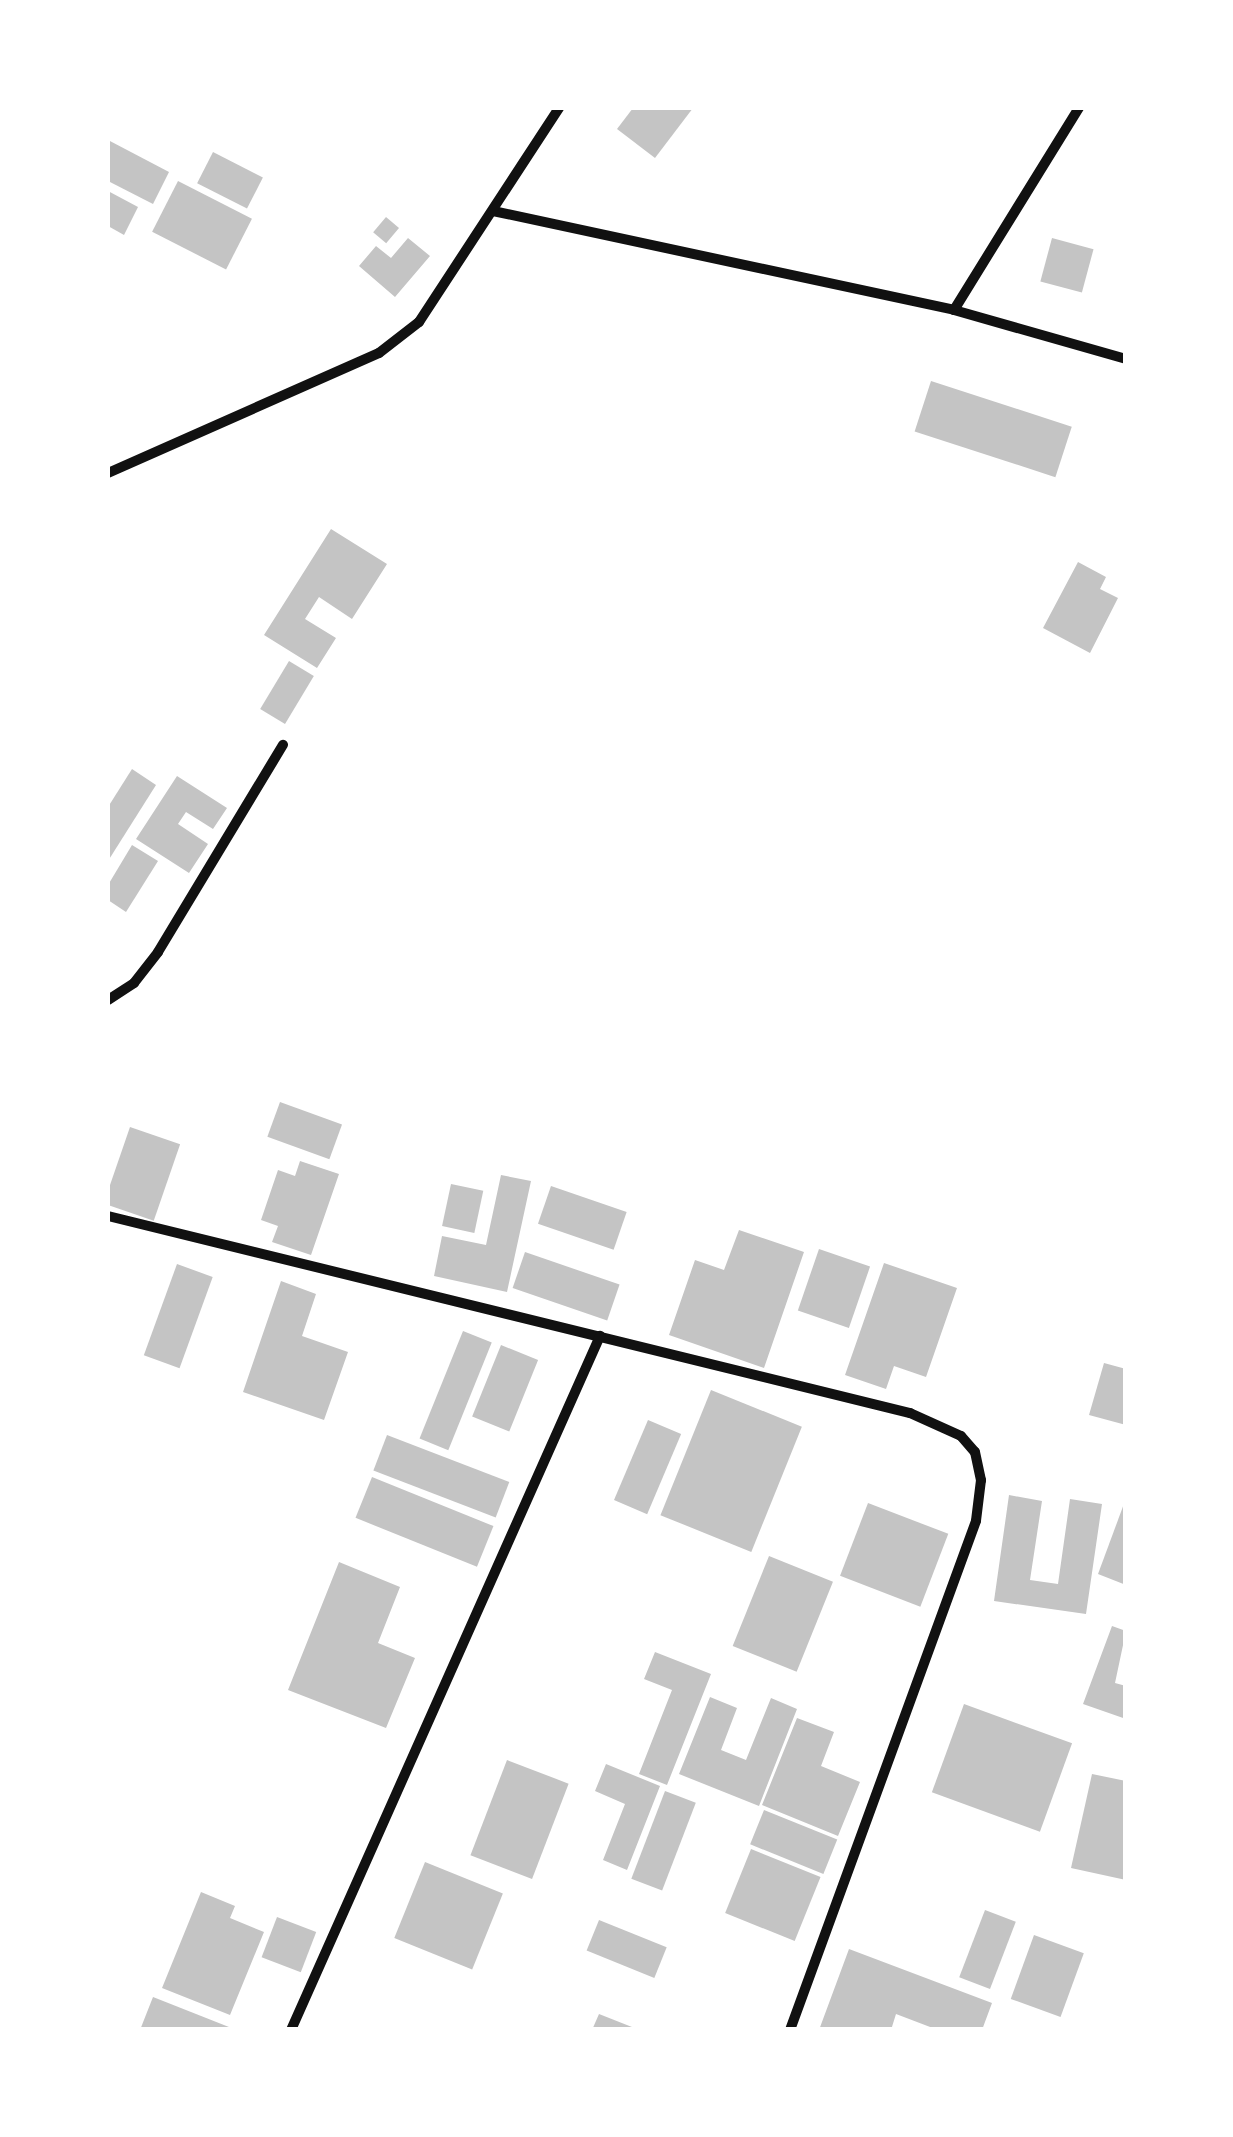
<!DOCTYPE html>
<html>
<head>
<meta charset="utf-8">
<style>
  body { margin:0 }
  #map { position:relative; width:1233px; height:2137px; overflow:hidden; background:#fff; font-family:"Nunito Sans",sans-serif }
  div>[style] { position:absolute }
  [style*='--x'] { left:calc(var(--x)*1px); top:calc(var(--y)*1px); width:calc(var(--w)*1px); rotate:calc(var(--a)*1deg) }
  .building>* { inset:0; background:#c4c4c4; transform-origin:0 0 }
  .minor>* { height:10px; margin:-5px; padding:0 5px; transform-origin:5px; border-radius:5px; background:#111 }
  span { translate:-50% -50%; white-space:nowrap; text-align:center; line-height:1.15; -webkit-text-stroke:8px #fff; paint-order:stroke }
  .frame { position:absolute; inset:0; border:110px solid #fff; pointer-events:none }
</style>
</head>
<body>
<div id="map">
  <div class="building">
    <i style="clip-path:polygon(633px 108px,693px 108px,655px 158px,617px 129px)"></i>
    <i style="clip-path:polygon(108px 140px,169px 172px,153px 204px,108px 181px)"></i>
    <i style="left:213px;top:152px;width:56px;height:35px;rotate:27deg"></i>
    <i style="left:178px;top:181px;width:83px;height:57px;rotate:27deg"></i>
    <i style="clip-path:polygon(108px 191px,138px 207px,124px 235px,108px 226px)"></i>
    <i style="left:386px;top:217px;width:17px;height:20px;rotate:40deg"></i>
    <i style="clip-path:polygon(408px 238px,430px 256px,395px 297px,359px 266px,376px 246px,391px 258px)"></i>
    <i style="left:1052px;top:238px;width:43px;height:45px;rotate:15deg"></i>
    <i style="left:931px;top:381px;width:148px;height:53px;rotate:18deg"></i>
    <i style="clip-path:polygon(331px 529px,387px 564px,352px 619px,319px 597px,305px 619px,336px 638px,317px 668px,264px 635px)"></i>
    <i style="clip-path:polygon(1078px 562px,1106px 577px,1100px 589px,1118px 598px,1090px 653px,1043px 628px)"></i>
    <i style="left:289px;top:661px;width:29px;height:56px;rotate:31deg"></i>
    <i style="clip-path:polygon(132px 769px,156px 785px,108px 861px,108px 807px)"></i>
    <i style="clip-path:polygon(177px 776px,227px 808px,213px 829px,186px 812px,178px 824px,208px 844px,189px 873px,136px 839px)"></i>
    <i style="clip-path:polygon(132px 845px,158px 861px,126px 912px,108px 900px,108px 885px)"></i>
    <i style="left:280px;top:1102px;width:66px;height:37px;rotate:20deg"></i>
    <i style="left:130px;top:1127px;width:53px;height:81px;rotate:19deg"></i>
    <i style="clip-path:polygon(300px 1161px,339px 1174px,311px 1255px,272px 1242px,278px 1226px,261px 1220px,278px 1170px,295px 1176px)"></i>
    <i style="clip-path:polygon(501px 1175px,531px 1181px,507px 1292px,434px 1276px,442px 1236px,486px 1245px)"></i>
    <i style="left:451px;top:1184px;width:33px;height:43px;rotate:12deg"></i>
    <i style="left:551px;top:1186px;width:80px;height:40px;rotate:19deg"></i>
    <i style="clip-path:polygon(739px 1230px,804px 1252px,764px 1368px,669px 1335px,695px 1260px,724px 1270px)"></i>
    <i style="left:819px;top:1249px;width:54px;height:65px;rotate:19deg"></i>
    <i style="left:525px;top:1252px;width:100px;height:38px;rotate:19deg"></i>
    <i style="clip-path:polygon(884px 1263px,957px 1288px,926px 1377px,894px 1366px,886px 1389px,845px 1375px)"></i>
    <i style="left:177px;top:1264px;width:38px;height:97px;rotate:20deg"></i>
    <i style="clip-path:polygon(281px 1281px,316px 1294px,302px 1336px,348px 1352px,324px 1420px,243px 1392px)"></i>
    <i style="left:463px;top:1331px;width:31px;height:116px;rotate:22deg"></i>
    <i style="left:501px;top:1345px;width:40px;height:77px;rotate:22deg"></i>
    <i style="clip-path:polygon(1104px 1363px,1126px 1369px,1126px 1425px,1089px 1415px)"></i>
    <i style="left:711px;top:1390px;width:98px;height:135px;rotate:22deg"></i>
    <i style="left:648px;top:1420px;width:36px;height:87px;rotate:23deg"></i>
    <i style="left:387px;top:1435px;width:131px;height:38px;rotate:21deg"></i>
    <i style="left:372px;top:1477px;width:131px;height:44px;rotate:22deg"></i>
    <i style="clip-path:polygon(1009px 1495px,1042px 1501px,1030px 1580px,1058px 1584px,1070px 1499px,1102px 1504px,1086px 1614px,994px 1601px)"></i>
    <i style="clip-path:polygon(1125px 1501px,1126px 1501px,1126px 1585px,1098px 1574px)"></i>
    <i style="left:868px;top:1503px;width:86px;height:78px;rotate:21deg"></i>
    <i style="left:769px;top:1556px;width:69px;height:97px;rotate:22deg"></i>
    <i style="clip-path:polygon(339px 1562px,400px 1587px,378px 1643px,415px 1658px,386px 1728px,288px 1690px)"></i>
    <i style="clip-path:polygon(1112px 1626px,1126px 1631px,1115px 1683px,1126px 1686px,1126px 1719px,1083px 1704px)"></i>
    <i style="clip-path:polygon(655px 1652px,711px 1674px,667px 1785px,639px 1774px,672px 1690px,644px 1679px)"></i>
    <i style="clip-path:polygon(710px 1697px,737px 1708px,721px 1750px,746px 1760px,771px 1698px,797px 1709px,759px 1806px,679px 1774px)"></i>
    <i style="left:964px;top:1704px;width:115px;height:94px;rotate:20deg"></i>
    <i style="clip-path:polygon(797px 1718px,834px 1732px,821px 1766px,860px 1782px,838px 1836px,762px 1805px)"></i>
    <i style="left:507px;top:1760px;width:66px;height:102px;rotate:21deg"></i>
    <i style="clip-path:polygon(606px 1764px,660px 1786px,627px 1870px,603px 1860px,625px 1804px,595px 1791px)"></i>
    <i style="clip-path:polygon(1092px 1774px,1126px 1781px,1126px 1880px,1071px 1868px)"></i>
    <i style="left:665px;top:1791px;width:33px;height:94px;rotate:21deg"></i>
    <i style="left:764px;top:1810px;width:79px;height:37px;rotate:22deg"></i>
    <i style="left:751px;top:1849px;width:75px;height:69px;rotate:22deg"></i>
    <i style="left:425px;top:1862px;width:84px;height:82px;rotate:22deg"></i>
    <i style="clip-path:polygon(201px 1892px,235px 1906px,230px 1918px,264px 1932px,230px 2015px,162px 1988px)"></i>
    <i style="left:985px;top:1910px;width:33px;height:72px;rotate:21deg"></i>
    <i style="left:277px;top:1917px;width:42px;height:43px;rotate:21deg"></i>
    <i style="left:599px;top:1920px;width:73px;height:33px;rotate:22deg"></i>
    <i style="left:1034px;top:1935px;width:53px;height:68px;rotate:20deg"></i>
    <i style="clip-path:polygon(849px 1949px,992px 2003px,982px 2030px,938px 2030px,896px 2014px,891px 2030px,819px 2030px)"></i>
    <i style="clip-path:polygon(153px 1997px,234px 2029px,234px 2030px,140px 2030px)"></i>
    <i style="clip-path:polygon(599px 2014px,637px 2029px,637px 2030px,592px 2030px)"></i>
  </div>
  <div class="minor">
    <i style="--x:493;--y:211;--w:472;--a:12.1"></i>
    <i style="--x:954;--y:310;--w:179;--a:15.9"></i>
    <i style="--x:954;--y:310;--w:238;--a:-58.3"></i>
    <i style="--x:108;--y:473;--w:296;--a:-23.9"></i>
    <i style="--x:379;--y:353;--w:51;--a:-37.8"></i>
    <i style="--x:419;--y:322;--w:256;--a:-56.8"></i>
    <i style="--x:108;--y:1000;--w:31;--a:-33"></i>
    <i style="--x:134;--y:983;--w:39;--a:-52"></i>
    <i style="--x:158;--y:952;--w:242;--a:-58.9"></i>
    <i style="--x:108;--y:1216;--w:826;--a:13.8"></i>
    <i style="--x:910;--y:1413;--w:56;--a:24.3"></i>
    <i style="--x:961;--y:1436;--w:21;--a:49"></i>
    <i style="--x:975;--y:1452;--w:29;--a:78"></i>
    <i style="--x:981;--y:1480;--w:41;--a:97"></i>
    <i style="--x:976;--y:1521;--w:542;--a:110.07"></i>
    <i style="--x:291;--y:2030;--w:760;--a:-66"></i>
  </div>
  <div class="frame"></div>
</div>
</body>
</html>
